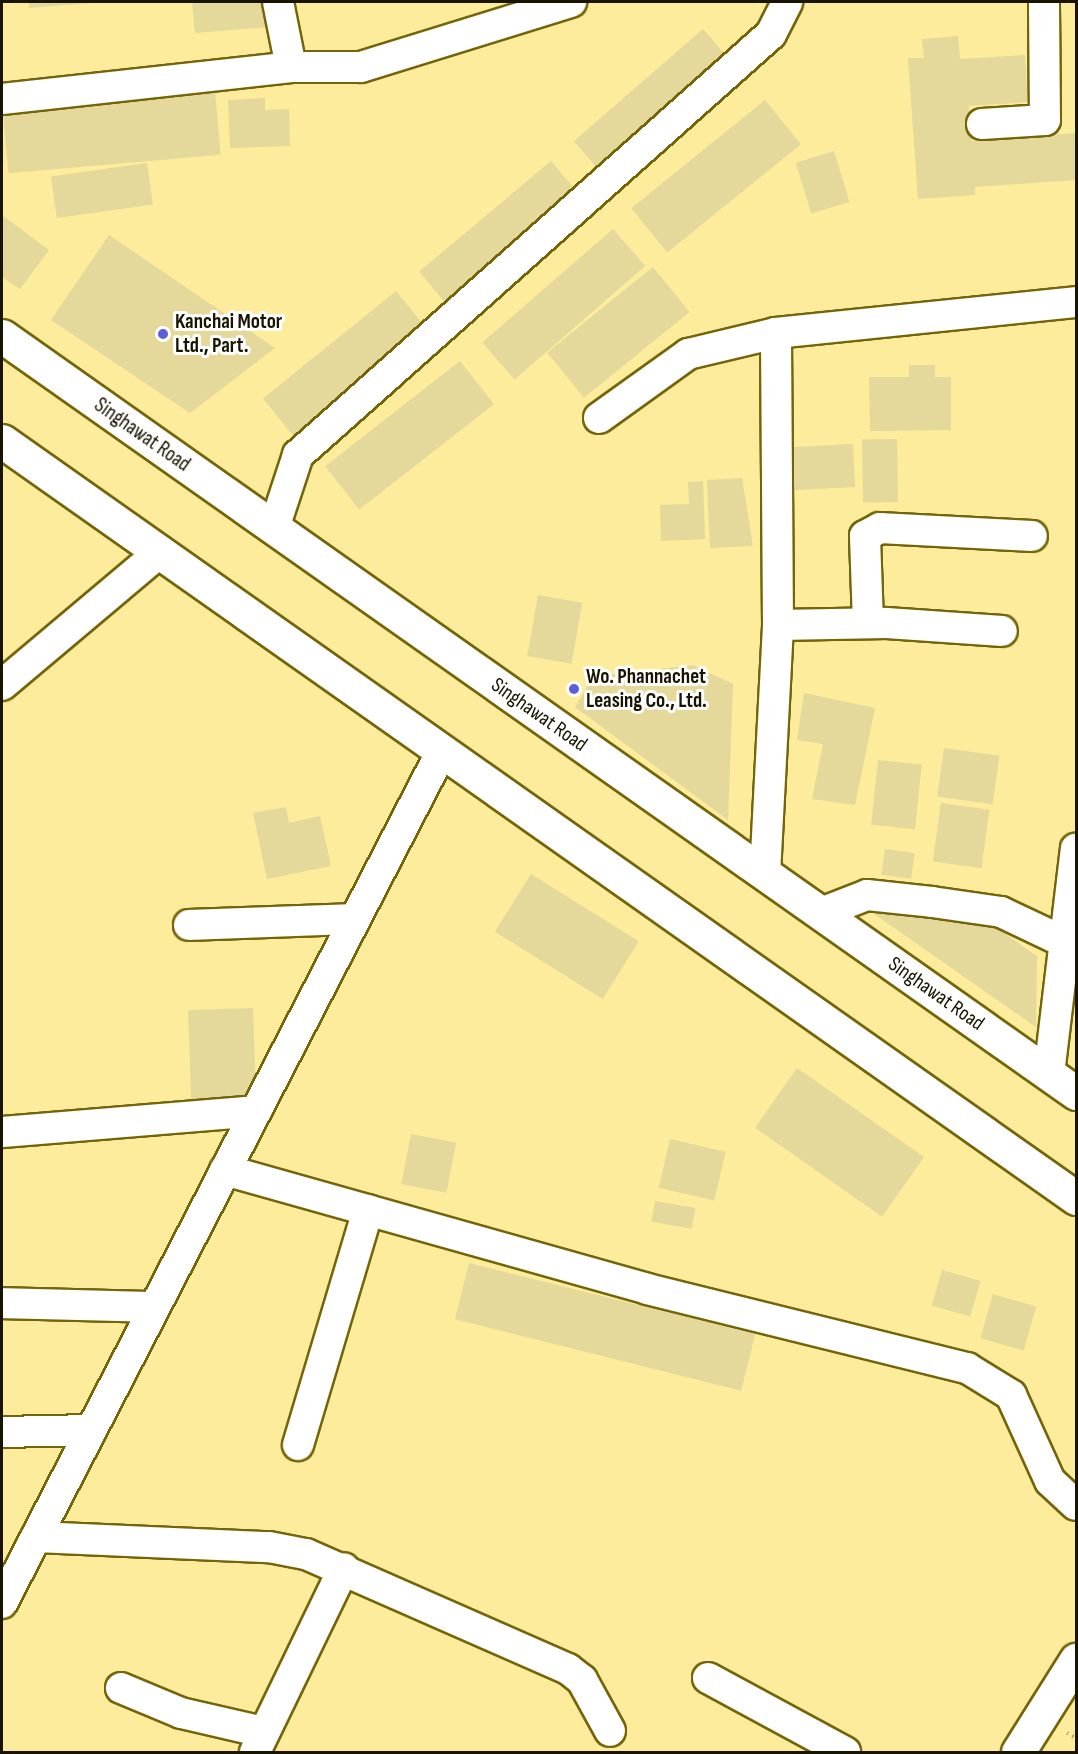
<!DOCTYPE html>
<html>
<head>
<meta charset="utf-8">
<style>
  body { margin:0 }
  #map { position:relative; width:1078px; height:1754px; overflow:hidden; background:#fcec9b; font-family:"Sofia Sans Condensed",sans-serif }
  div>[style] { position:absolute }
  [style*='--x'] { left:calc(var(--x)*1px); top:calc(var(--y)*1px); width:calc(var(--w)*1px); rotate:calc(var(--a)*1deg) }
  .building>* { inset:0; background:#e4d89a; transform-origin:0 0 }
  .path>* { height:4px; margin-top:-2px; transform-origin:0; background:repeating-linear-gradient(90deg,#b5a96b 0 1.5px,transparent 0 6px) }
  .roads { filter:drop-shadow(2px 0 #746509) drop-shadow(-2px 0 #746509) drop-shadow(0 2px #746509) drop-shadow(0 -2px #746509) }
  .minor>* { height:30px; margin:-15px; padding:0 15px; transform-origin:15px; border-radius:15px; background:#fff }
  .major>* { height:33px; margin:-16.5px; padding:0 16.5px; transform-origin:16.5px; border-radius:16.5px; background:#fff }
  .dots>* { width:16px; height:16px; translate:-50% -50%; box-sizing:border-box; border:3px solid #fff; border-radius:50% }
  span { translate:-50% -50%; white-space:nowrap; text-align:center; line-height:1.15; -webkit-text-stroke:6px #fff; paint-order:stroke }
  .poi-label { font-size:21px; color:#181400; font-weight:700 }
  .left { translate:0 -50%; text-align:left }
  .street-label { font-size:21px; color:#181400 }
  .frame { position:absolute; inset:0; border:3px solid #181400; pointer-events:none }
</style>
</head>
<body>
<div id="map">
  <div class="building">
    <i style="clip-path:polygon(29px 2px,92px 2px,92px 3px,29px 8px)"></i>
    <i style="clip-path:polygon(192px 2px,266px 2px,268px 27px,195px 33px)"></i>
    <i style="left:703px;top:29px;width:49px;height:171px;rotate:49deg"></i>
    <i style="clip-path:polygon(958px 36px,960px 59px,1025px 55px,1028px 102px,969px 106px,971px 141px,1076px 133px,1076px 180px,975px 187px,975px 195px,918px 199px,908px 58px,924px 58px,922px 39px)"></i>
    <i style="left:214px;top:79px;width:76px;height:213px;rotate:85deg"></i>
    <i style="clip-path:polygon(265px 98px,265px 110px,289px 109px,290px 146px,230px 148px,228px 100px)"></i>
    <i style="left:765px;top:100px;width:57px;height:172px;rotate:51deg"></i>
    <i style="left:834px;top:151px;width:53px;height:40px;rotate:73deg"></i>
    <i style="left:551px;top:161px;width:50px;height:172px;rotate:50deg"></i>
    <i style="left:147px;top:163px;width:42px;height:97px;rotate:82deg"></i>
    <i style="clip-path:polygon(2px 215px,49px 250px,20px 289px,2px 277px)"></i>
    <i style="left:613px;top:229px;width:49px;height:173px;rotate:49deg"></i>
    <i style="clip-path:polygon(109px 235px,275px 348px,190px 413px,51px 320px)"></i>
    <i style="left:653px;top:267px;width:58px;height:136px;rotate:51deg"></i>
    <i style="left:396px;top:291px;width:50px;height:171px;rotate:51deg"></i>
    <i style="left:460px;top:361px;width:55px;height:171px;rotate:52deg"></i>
    <i style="clip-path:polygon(909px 365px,935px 365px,935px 377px,951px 377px,951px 430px,870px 431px,869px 377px,909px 377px)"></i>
    <i style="left:897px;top:439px;width:63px;height:35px;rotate:89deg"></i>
    <i style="left:853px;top:444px;width:43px;height:62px;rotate:87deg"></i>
    <i style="clip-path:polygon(742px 478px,753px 546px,710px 548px,707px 480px)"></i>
    <i style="clip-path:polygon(703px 481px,705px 539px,661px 541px,660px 505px,689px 504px,688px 482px)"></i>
    <i style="left:538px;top:595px;width:45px;height:62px;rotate:10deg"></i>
    <i style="clip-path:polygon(693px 665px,733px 684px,728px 820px,575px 707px,593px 677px)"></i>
    <i style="clip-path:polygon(804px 693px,875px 708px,855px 805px,812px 799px,823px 744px,797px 740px)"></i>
    <i style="left:944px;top:748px;width:56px;height:49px;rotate:8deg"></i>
    <i style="left:878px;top:760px;width:44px;height:65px;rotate:6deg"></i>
    <i style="left:941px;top:803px;width:49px;height:59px;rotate:8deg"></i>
    <i style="clip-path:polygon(286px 807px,289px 823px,320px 816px,331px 866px,267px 879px,253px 813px)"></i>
    <i style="left:885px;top:849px;width:30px;height:26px;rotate:8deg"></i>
    <i style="left:531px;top:874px;width:127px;height:68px;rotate:32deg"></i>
    <i style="clip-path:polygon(857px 902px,968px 908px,1037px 956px,1036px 1027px)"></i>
    <i style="left:253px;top:1008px;width:94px;height:65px;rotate:88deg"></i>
    <i style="left:797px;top:1068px;width:155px;height:73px;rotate:35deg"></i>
    <i style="left:411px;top:1134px;width:46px;height:51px;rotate:11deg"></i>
    <i style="left:670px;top:1139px;width:57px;height:50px;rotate:13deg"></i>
    <i style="left:655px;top:1201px;width:41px;height:21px;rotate:10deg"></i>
    <i style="left:469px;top:1263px;width:295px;height:58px;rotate:14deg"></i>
    <i style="left:942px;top:1270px;width:40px;height:37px;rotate:16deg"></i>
    <i style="left:993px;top:1294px;width:45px;height:46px;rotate:16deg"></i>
  </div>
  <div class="path">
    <i style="--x:1067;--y:1733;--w:10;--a:29"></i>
  </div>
  <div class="roads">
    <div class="minor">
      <i style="--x:278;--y:2;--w:66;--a:78.7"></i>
      <i style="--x:2;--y:99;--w:291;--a:-6.3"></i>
      <i style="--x:291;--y:67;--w:70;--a:0"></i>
      <i style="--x:361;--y:67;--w:220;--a:-17.2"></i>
      <i style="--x:982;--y:124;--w:63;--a:-3.6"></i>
      <i style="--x:1045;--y:120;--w:118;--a:-90.5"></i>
      <i style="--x:599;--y:418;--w:110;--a:-35.7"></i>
      <i style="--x:688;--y:354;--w:90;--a:-13.4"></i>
      <i style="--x:274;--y:528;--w:77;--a:-71.8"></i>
      <i style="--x:298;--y:455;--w:633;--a:-41.67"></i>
      <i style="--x:771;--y:34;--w:36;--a:-63"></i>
      <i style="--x:868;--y:623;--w:87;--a:-92"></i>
      <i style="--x:865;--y:536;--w:17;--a:-28"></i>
      <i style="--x:880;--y:528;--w:152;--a:3"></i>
      <i style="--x:778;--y:625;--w:109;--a:-1.1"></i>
      <i style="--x:887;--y:623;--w:115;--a:4"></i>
      <i style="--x:2;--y:685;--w:207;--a:-40.1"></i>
      <i style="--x:765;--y:874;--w:249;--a:-87"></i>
      <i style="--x:778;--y:625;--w:292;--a:-90.4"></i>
      <i style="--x:776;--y:333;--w:302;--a:-5.9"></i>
      <i style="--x:821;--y:913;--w:49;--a:-21.4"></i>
      <i style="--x:867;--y:895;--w:65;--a:6.1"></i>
      <i style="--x:932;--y:902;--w:70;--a:8.2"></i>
      <i style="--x:1001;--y:912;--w:68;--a:25.4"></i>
      <i style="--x:189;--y:925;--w:166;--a:-2.1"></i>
      <i style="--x:1049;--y:1074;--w:227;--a:-83.2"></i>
      <i style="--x:2;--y:1132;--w:254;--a:-4.7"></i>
      <i style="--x:225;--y:1170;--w:438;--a:15.7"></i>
      <i style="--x:647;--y:1289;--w:330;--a:13.9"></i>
      <i style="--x:967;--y:1368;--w:52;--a:31.5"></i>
      <i style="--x:1011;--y:1395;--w:94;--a:65.6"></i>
      <i style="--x:1050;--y:1481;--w:35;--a:43"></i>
      <i style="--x:2;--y:1303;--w:152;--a:1.5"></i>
      <i style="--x:2;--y:1432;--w:89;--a:-1.3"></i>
      <i style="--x:298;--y:1445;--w:245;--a:-73.4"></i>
      <i style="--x:36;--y:1537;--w:233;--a:2.5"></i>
      <i style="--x:269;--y:1547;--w:38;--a:11"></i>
      <i style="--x:306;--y:1554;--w:286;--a:23.7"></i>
      <i style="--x:568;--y:1669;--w:18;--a:38"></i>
      <i style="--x:582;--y:1680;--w:58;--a:61.2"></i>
      <i style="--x:2;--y:1603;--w:959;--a:-62.69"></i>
      <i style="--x:708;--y:1678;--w:156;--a:28.4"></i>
      <i style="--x:121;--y:1688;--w:65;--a:22.6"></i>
      <i style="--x:181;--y:1713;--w:84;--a:13"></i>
      <i style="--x:255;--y:1752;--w:204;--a:-64.2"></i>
    </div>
    <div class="major">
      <i style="--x:2;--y:336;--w:1314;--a:35.18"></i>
      <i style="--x:2;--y:441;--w:1314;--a:35.18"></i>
      <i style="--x:1018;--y:1752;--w:109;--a:-57.8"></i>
    </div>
  </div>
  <div class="dots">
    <i style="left:163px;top:334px;background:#5e5ed6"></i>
    <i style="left:574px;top:689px;background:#5e5ed6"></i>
  </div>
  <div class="poi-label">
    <span class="left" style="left:175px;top:334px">Kanchai Motor<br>Ltd., Part.</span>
    <span class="left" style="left:586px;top:689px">Wo. Phannachet<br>Leasing Co., Ltd.</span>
  </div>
  <div class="street-label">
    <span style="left:142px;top:435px;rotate:35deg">Singhawat Road</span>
    <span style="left:539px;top:715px;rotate:35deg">Singhawat Road</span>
    <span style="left:936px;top:994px;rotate:35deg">Singhawat Road</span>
  </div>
  <div class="frame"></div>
</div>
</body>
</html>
